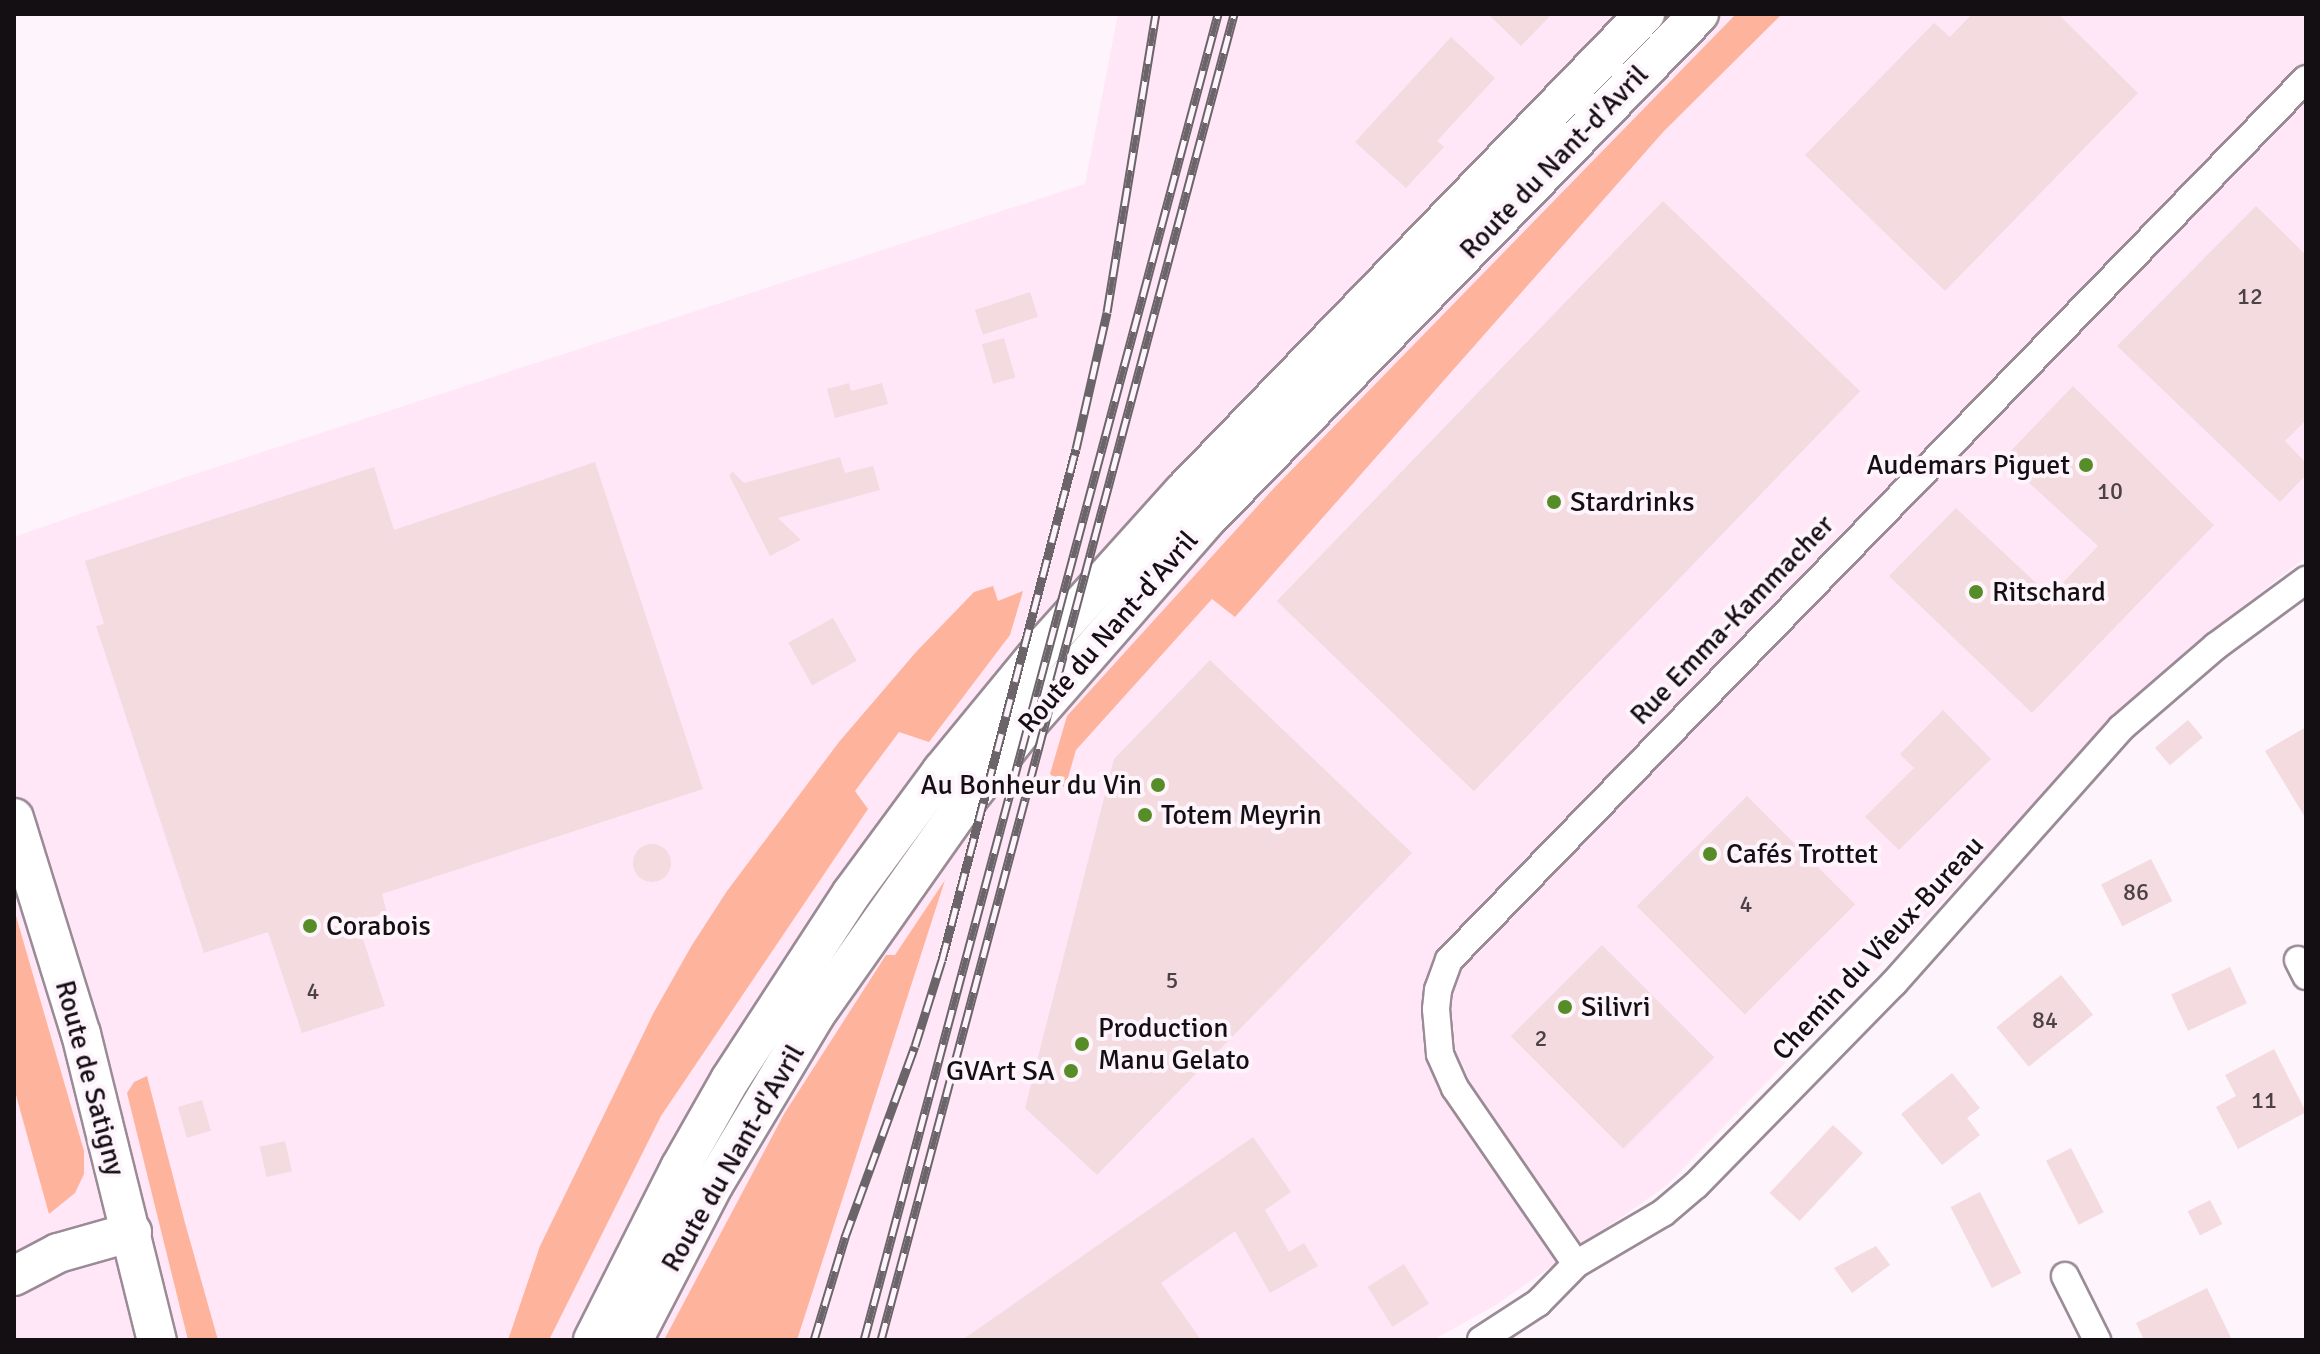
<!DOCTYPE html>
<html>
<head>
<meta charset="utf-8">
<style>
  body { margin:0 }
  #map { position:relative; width:2320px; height:1354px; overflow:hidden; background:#fef4fb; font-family:Signika,sans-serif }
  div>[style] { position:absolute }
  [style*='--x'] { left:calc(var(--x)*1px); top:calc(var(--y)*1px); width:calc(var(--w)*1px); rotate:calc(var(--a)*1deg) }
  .built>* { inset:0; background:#ffe7f8 }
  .green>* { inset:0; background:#feb49c }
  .building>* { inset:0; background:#f3dbdf; transform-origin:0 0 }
  .round { border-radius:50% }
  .roads { filter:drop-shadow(2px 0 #9a8b96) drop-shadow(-2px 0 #9a8b96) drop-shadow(0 2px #9a8b96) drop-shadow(0 -2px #9a8b96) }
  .street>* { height:26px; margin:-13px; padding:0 13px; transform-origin:13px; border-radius:13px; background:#fff }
  .secondary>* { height:38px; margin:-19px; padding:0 19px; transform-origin:19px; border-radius:19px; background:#fff }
  .rail>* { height:9px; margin-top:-4.5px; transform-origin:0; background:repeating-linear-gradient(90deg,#fef4fb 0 18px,#6b6469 0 36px); box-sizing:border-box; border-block:2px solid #6b6469 }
  .dots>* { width:22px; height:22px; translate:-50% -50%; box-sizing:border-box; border:4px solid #fef4fb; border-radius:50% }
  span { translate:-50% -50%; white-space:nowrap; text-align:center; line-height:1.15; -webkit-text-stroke:8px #fef4fb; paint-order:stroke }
  .number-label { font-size:24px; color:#4c4246 }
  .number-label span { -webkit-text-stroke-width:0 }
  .street-label { font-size:28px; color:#140f13 }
  .poi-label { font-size:28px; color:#140f13 }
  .right { translate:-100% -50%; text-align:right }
  .left { translate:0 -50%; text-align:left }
  .frame { position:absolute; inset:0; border:16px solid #140f13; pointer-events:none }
</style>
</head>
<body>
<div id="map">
  <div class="built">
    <i style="clip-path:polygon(1118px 14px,2306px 14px,2306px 557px,2183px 653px,1666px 1186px,1496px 1305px,1433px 1340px,14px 1340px,14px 537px,183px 478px,1085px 184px)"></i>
  </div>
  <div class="green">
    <i style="clip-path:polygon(1736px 14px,1782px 14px,1664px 131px,1235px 617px,1212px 599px,1076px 750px,1065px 788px,1050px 774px,1067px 716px,1274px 488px)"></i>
    <i style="clip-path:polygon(993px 586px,998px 601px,1023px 591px,1010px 635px,929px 742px,899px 732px,855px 791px,868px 809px,661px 1116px,549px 1340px,508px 1340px,540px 1246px,654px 1012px,692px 945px,727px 891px,839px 742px,916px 652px,974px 592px)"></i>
    <i style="clip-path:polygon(945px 880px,797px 1340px,664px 1340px,784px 1114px,886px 955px,895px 955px)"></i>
    <i style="clip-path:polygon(14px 909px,84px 1151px,84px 1174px,75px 1193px,49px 1214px,14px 1088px)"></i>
    <i style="clip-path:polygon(147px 1076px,185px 1223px,218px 1340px,188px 1340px,127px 1093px,134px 1082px)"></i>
  </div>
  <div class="building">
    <i style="clip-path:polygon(1488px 14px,1552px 14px,1521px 46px)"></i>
    <i style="clip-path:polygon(1972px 14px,2058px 14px,2138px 93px,1945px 291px,1805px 155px,1934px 23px,1950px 37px)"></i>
    <i style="clip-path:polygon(1451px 37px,1495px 78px,1437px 141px,1444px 147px,1406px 188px,1355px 142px)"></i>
    <i style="left:1663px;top:201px;width:274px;height:556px;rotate:44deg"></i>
    <i style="clip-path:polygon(2256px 206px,2306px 255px,2306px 420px,2285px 441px,2306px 463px,2306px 475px,2280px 502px,2117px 346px)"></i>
    <i style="left:1030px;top:292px;width:26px;height:58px;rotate:72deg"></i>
    <i style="left:1004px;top:338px;width:41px;height:23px;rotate:74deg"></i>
    <i style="clip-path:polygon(849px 383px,851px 391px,882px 383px,888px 404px,835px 418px,827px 389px)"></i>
    <i style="clip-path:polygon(2073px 386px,2214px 525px,2032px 713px,1889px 576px,1956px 508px,2050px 596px,2098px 546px,2003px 459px)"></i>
    <i style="clip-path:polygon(840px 457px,845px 473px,873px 466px,880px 490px,778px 518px,801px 540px,770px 556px,729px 475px,733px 472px,744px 483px)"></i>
    <i style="clip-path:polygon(595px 462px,703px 789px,382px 894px,387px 913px,357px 921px,385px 1006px,302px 1033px,268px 932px,204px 953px,96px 626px,104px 624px,85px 561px,374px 467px,394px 530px)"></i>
    <i style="left:833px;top:618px;width:49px;height:51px;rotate:61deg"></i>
    <i style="clip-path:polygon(1210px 660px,1412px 853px,1097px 1175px,1025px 1108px,1114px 759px)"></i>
    <i style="clip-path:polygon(1943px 710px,1991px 759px,1899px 850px,1865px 817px,1914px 768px,1900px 754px)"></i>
    <i style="left:2188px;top:720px;width:23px;height:43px;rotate:50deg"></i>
    <i style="clip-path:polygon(2306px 727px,2306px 819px,2265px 751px)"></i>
    <i style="left:1747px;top:796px;width:153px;height:156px;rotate:45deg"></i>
    <i class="round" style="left:633px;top:844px;width:38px;height:38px"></i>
    <i style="left:2151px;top:859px;width:47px;height:56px;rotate:63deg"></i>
    <i style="left:1602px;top:945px;width:159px;height:129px;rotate:45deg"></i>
    <i style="left:2230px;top:967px;width:40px;height:65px;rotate:65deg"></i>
    <i style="left:2061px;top:975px;width:51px;height:83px;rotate:51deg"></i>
    <i style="clip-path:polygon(2274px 1049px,2306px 1112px,2238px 1149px,2216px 1107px,2236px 1096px,2225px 1075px)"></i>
    <i style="clip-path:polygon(1952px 1073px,1980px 1108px,1967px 1118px,1980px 1135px,1942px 1165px,1901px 1114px)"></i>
    <i style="left:202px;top:1100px;width:32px;height:25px;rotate:74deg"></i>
    <i style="left:1833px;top:1125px;width:41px;height:93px;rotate:43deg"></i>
    <i style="clip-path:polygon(1253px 1137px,1291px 1192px,1265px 1210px,1289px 1252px,1304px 1243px,1318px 1266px,1270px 1293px,1235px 1231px,1161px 1283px,1201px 1340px,962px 1340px)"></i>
    <i style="left:285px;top:1141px;width:31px;height:26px;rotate:77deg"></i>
    <i style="left:2071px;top:1148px;width:72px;height:28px;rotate:63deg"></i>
    <i style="left:1980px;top:1192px;width:91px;height:33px;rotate:63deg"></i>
    <i style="left:2210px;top:1200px;width:27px;height:25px;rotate:63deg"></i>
    <i style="clip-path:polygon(1876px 1246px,1890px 1265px,1852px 1293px,1834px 1268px)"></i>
    <i style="left:1404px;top:1264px;width:47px;height:43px;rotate:58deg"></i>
    <i style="clip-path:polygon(2207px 1288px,2232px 1340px,2144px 1340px,2136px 1323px)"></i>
  </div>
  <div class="roads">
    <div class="street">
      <i style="--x:2298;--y:960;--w:18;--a:63"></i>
      <i style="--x:1576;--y:1264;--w:214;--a:-124.5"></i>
      <i style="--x:1455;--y:1088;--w:37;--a:-114"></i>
      <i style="--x:1440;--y:1054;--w:45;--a:-95.1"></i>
      <i style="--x:1436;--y:1009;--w:19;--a:-84"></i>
      <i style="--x:1438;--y:990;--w:32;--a:-70"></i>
      <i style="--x:1449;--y:960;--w:1229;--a:-45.79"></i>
      <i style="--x:2065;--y:1276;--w:72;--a:63.4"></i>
      <i style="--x:1481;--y:1340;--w:68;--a:-33"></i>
      <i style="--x:1538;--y:1303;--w:54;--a:-45.7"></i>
      <i style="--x:1576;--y:1264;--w:101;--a:-30.4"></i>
      <i style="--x:1663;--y:1213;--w:43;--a:-40.3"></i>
      <i style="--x:1696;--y:1185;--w:283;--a:-45.6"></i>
      <i style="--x:1894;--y:983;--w:341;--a:-48.3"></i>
      <i style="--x:2121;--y:728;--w:125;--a:-40.8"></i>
      <i style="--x:2216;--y:646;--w:112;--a:-36.3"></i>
    </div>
    <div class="secondary">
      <i style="--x:14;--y:818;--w:226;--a:72.8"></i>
      <i style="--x:81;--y:1034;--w:315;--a:76.1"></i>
      <i style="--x:14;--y:1276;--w:50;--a:-27.6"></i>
      <i style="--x:58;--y:1253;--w:77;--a:-15.8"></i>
      <i style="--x:593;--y:1340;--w:193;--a:-63.2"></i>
      <i style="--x:680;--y:1168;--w:101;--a:-60.4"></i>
      <i style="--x:730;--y:1080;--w:223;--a:-56.9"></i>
      <i style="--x:852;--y:893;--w:152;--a:-53.6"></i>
      <i style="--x:942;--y:771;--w:166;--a:-50.6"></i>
      <i style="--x:1047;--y:643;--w:203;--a:-48"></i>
      <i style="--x:1183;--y:492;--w:665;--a:-45.98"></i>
      <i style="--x:633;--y:1340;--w:176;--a:-62.6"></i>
      <i style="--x:714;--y:1184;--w:197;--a:-59.1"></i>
      <i style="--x:815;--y:1015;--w:262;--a:-54.8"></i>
      <i style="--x:966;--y:801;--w:92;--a:-51.6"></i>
      <i style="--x:1023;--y:729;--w:279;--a:-48.8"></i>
      <i style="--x:1207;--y:519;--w:705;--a:-45.75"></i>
    </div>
  </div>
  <div class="rail">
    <i style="--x:814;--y:1340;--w:108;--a:-73.2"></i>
    <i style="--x:845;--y:1237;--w:203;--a:-69.9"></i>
    <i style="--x:915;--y:1046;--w:90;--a:-72.6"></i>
    <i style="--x:942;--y:960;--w:528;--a:-75.31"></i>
    <i style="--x:1076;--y:449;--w:140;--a:-77.2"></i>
    <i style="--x:1107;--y:312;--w:302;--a:-80.7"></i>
    <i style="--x:864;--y:1340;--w:1372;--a:-75.05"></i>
    <i style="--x:881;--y:1340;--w:1372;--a:-75.09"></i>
  </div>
  <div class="dots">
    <i style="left:2086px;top:465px;background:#578d28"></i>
    <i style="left:1554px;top:502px;background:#578d28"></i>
    <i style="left:1976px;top:592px;background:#578d28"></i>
    <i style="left:1158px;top:785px;background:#578d28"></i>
    <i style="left:1145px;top:815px;background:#578d28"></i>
    <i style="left:1710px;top:854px;background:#578d28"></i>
    <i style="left:310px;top:926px;background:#578d28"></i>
    <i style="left:1565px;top:1007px;background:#578d28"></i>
    <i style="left:1082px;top:1044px;background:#578d28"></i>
    <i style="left:1071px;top:1071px;background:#578d28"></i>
  </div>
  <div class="number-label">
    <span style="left:2250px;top:297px">12</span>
    <span style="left:2110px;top:492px">10</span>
    <span style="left:2136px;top:893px">86</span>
    <span style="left:1746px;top:905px">4</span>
    <span style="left:1172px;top:981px">5</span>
    <span style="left:313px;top:992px">4</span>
    <span style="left:2045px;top:1021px">84</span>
    <span style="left:1541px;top:1039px">2</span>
    <span style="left:2264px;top:1101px">11</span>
  </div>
  <div class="street-label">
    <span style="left:1554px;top:162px;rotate:-46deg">Route du Nant-d'Avril</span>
    <span style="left:1732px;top:620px;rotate:-46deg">Rue Emma-Kammacher</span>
    <span style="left:1108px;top:632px;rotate:-49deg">Route du Nant-d'Avril</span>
    <span style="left:1878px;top:948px;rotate:-47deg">Chemin du Vieux-Bureau</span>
    <span style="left:90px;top:1078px;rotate:75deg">Route de Satigny</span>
    <span style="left:733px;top:1158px;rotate:-60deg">Route du Nant-d'Avril</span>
  </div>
  <div class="poi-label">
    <span class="right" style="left:2070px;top:465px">Audemars Piguet</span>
    <span class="left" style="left:1570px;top:502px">Stardrinks</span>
    <span class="left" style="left:1992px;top:592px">Ritschard</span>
    <span class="right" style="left:1142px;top:785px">Au Bonheur du Vin</span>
    <span class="left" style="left:1161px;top:815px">Totem Meyrin</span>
    <span class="left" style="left:1726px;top:854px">Cafés Trottet</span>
    <span class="left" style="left:326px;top:926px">Corabois</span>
    <span class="left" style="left:1581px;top:1007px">Silivri</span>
    <span class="left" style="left:1098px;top:1044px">Production<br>Manu Gelato</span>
    <span class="right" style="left:1055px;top:1071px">GVArt SA</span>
  </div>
  <div class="frame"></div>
</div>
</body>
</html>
